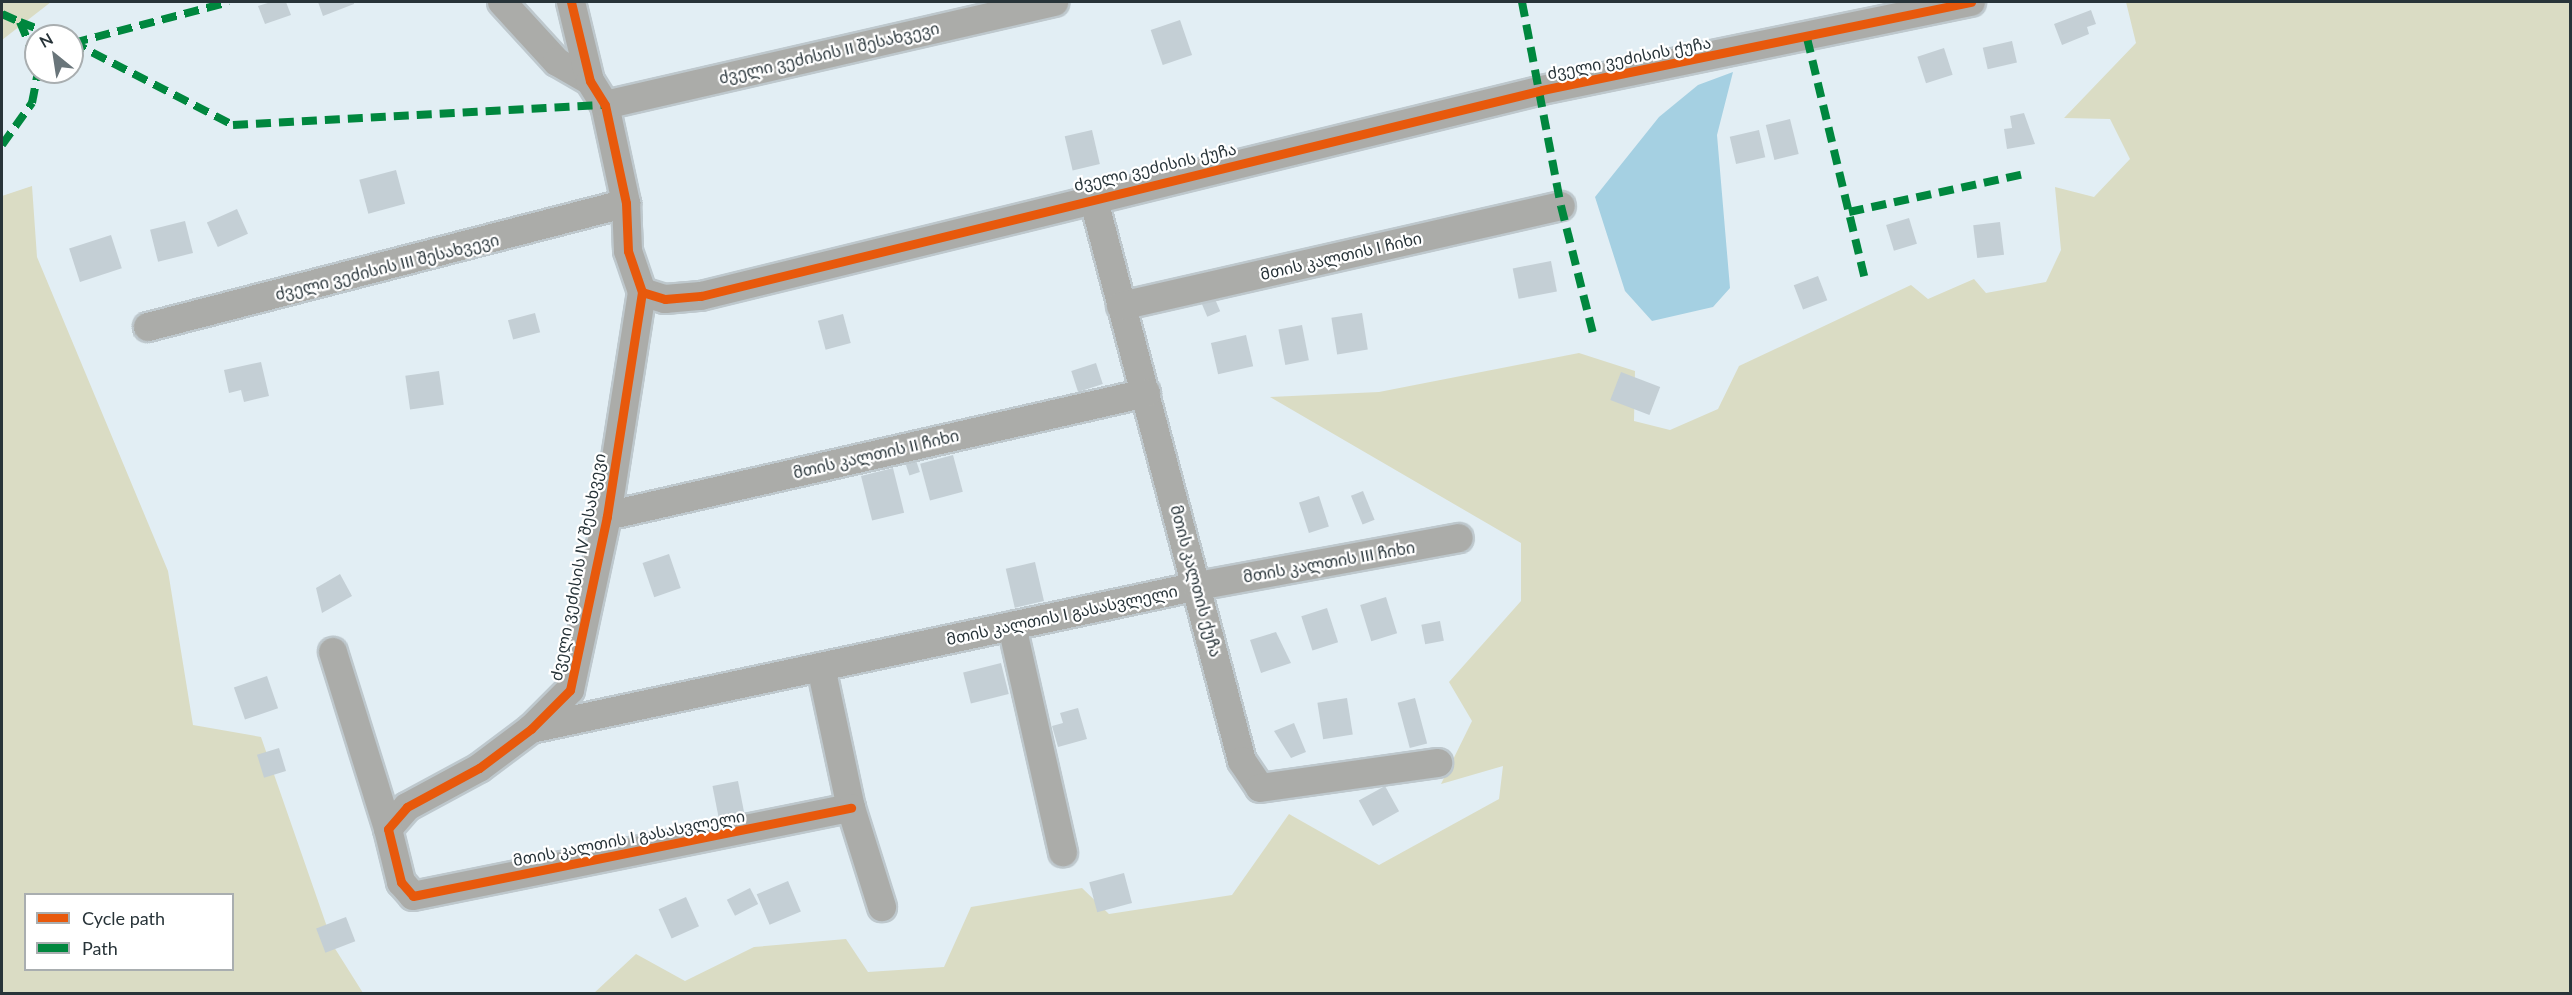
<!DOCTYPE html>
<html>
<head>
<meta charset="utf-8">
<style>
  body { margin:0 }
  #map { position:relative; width:2572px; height:995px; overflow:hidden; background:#e2eef4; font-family:Lato,"Noto Sans Georgian",sans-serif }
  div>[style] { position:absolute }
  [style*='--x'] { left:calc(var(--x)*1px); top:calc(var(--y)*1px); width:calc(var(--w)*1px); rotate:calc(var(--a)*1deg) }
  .green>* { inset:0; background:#dadcc4 }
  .water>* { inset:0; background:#a5d0e2 }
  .building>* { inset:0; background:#c4cfd5; transform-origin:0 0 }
  .roads { filter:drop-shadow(2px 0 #bec8cd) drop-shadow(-2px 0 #bec8cd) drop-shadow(0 2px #bec8cd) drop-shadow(0 -2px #bec8cd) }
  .minor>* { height:28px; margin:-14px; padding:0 14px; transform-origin:14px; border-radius:14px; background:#abaca9 }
  .quiet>* { height:8px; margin-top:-4px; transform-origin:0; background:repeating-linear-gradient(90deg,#00873e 0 15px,transparent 0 23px) }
  .cycleway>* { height:9px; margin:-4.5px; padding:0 4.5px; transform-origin:4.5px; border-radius:4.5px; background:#e8590c }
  span { translate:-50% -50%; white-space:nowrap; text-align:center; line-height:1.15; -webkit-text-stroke:4.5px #fff; paint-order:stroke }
  .street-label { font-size:16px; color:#283439 }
  .frame { position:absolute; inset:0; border:3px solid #283439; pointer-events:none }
  .legend { position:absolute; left:24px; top:893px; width:210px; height:78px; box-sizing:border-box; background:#fff; border:2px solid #a9aeb0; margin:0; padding:8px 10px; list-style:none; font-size:18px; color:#283439 }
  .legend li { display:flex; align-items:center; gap:12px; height:30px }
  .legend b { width:30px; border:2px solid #a9aeb0 }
  .north { position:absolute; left:24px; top:24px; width:60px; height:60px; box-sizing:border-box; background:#fff; border:2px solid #a9aeb0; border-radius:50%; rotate:330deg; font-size:16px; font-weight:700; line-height:24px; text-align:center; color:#283439 }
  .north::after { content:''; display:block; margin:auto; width:21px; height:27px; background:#69757a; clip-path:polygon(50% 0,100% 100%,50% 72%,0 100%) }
</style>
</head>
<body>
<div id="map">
  <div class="green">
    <i style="clip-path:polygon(2px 2px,51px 2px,2px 40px)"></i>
    <i style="clip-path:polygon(2126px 2px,2570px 2px,2570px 993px,593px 994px,636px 954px,685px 981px,754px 947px,846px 939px,868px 972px,944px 967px,971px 907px,1082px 888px,1109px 914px,1232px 895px,1289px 814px,1379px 865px,1499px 799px,1503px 766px,1441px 784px,1472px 721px,1449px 682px,1521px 601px,1521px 543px,1270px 397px,1379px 392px,1579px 353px,1635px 371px,1634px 421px,1670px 430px,1718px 409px,1739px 366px,1911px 285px,1928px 299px,1974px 279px,1986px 293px,2046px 282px,2061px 250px,2055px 187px,2094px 197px,2130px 159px,2110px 119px,2064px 118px,2136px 43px)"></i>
    <i style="clip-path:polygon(evenodd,32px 186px,37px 257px,168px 571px,193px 725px,261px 737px,334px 947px,363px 993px,2px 993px,2px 196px,32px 186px,26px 894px,232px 894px,232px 970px,26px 970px,26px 894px)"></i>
  </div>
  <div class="water">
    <i style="clip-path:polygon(1733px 72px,1717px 135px,1730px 288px,1713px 307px,1652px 321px,1625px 291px,1595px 197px,1659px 117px,1698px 85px)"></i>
  </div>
  <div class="building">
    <i style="clip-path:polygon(271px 2px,286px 2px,291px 15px,265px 24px,258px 6px)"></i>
    <i style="clip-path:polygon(318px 2px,354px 2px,354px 4px,323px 16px)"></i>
    <i style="clip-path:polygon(2091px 10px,2096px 24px,2087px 27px,2089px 34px,2062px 45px,2054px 24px)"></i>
    <i style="left:1180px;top:20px;width:37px;height:31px;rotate:71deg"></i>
    <i style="left:2012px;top:41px;width:22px;height:30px;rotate:77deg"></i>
    <i style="left:1944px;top:48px;width:28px;height:28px;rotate:72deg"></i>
    <i style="clip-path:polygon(2024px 113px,2035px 144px,2007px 149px,2004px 129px,2012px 128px,2010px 116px)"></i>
    <i style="left:1790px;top:119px;width:36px;height:25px;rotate:76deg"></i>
    <i style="left:1092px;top:130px;width:35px;height:28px;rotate:77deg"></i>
    <i style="left:1759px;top:130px;width:28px;height:30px;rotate:77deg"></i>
    <i style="left:396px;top:170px;width:35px;height:38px;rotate:75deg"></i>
    <i style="left:237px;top:209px;width:27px;height:33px;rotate:66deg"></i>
    <i style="left:1909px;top:218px;width:27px;height:24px;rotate:73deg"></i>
    <i style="left:185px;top:221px;width:33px;height:36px;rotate:76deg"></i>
    <i style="left:2000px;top:222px;width:33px;height:27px;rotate:83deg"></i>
    <i style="left:111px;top:235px;width:35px;height:44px;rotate:72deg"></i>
    <i style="left:1551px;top:261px;width:31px;height:39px;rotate:79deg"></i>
    <i style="left:1818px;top:276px;width:26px;height:26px;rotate:69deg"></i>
    <i style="left:1212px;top:292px;width:21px;height:14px;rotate:67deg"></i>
    <i style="left:535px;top:313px;width:20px;height:28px;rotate:75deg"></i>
    <i style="left:1362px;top:313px;width:37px;height:31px;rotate:81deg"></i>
    <i style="left:843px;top:314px;width:30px;height:26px;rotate:75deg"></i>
    <i style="left:1302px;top:325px;width:36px;height:24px;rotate:79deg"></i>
    <i style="left:1246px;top:335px;width:32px;height:36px;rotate:77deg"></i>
    <i style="clip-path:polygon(261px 362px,269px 396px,244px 402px,241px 390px,229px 393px,224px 370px)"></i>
    <i style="left:1096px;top:363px;width:22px;height:26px;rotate:72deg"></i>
    <i style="left:439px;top:371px;width:34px;height:34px;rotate:82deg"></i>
    <i style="left:1621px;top:372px;width:42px;height:30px;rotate:21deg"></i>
    <i style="left:914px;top:454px;width:19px;height:11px;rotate:72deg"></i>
    <i style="left:953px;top:455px;width:38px;height:34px;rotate:75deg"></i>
    <i style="left:893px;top:468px;width:46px;height:33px;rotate:76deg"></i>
    <i style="left:1363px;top:491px;width:31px;height:13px;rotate:68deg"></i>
    <i style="left:1319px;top:496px;width:32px;height:21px;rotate:72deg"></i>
    <i style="left:669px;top:554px;width:36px;height:28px;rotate:71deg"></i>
    <i style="left:1035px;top:562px;width:40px;height:30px;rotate:77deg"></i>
    <i style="clip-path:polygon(340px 574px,352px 596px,322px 613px,316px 588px)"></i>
    <i style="left:1386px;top:597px;width:38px;height:27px;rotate:73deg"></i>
    <i style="left:1327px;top:608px;width:36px;height:27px;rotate:72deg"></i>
    <i style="left:1440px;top:621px;width:20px;height:19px;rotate:79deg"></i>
    <i style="clip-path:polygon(1276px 632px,1291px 663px,1261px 673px,1250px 640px)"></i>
    <i style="left:1001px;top:663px;width:32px;height:39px;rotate:76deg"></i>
    <i style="left:267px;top:676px;width:34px;height:35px;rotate:71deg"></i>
    <i style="left:1347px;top:698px;width:37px;height:30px;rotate:81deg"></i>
    <i style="left:1415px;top:698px;width:47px;height:18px;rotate:75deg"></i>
    <i style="clip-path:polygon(1078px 708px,1087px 739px,1058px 747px,1052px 726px,1063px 723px,1060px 713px)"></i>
    <i style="clip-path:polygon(1294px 723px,1306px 752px,1291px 758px,1274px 731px)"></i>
    <i style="left:279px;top:748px;width:24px;height:23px;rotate:73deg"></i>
    <i style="left:738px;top:781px;width:36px;height:26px;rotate:79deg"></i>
    <i style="left:1385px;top:786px;width:29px;height:30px;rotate:61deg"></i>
    <i style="left:1124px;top:873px;width:31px;height:36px;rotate:75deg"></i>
    <i style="left:788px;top:881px;width:33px;height:34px;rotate:67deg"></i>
    <i style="left:750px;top:888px;width:18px;height:26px;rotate:63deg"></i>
    <i style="left:686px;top:897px;width:32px;height:30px;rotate:66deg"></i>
    <i style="left:346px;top:917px;width:26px;height:32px;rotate:69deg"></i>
  </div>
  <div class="roads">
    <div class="minor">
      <i style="--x:502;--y:2;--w:81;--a:47.5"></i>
      <i style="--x:557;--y:62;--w:38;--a:30"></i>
      <i style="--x:571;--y:2;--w:81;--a:76.5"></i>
      <i style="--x:590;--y:81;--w:28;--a:58"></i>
      <i style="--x:605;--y:105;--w:100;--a:77.9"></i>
      <i style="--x:626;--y:203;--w:48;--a:87.6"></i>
      <i style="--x:628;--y:251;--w:43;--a:71.1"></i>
      <i style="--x:642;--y:292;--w:24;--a:17"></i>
      <i style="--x:665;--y:299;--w:36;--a:-5"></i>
      <i style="--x:701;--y:296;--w:866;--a:-13.76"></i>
      <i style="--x:1542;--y:90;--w:438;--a:-11.6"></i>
      <i style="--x:605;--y:105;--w:461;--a:-12.9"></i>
      <i style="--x:1093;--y:197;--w:583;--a:75.2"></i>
      <i style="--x:1242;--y:761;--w:32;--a:56"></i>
      <i style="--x:1260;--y:788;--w:180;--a:-8"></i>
      <i style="--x:642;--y:292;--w:227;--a:98.9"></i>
      <i style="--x:607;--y:516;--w:178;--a:102"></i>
      <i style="--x:570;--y:690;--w:55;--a:135"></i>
      <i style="--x:531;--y:729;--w:65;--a:143.1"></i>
      <i style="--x:479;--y:768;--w:82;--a:151.6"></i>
      <i style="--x:407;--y:807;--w:29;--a:131"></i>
      <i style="--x:388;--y:829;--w:55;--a:76.2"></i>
      <i style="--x:401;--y:882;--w:18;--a:49"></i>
      <i style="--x:413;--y:896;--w:447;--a:-11.4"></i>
      <i style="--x:1121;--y:306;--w:451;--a:-12.8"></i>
      <i style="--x:148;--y:327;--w:494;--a:-14.5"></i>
      <i style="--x:607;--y:516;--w:553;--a:-12.85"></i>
      <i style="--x:1012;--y:626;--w:232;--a:77.3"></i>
      <i style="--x:333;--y:652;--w:185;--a:72.7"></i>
      <i style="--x:821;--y:667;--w:144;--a:78"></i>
      <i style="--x:851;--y:808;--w:104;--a:72.6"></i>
      <i style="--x:531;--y:729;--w:682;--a:-12.1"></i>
      <i style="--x:1198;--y:586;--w:265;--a:-10.4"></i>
    </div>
  </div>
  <div class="quiet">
    <i style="--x:1522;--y:2;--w:208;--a:79.2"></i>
    <i style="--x:1561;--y:206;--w:135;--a:75.9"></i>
    <i style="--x:2;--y:14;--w:20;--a:24"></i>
    <i style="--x:20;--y:22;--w:41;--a:67.2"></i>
    <i style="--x:20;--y:22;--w:39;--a:21"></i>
    <i style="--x:1807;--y:38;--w:249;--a:76.5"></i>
    <i style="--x:72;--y:42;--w:181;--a:27.3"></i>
    <i style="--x:233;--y:125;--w:373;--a:-3.1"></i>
    <i style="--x:73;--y:43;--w:161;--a:-14.7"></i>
    <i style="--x:2;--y:145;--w:52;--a:-54.5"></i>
    <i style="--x:32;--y:103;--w:32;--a:-79"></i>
    <i style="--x:1849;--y:212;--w:180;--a:-12.2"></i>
  </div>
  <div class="cycleway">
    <i style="--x:571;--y:2;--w:81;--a:76.5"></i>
    <i style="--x:590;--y:81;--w:28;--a:58"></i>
    <i style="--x:605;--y:105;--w:100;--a:77.9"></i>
    <i style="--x:626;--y:203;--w:48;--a:87.6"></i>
    <i style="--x:628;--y:251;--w:43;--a:71.1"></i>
    <i style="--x:642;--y:292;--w:24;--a:17"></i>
    <i style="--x:665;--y:299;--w:36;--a:-5"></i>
    <i style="--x:701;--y:296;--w:866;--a:-13.76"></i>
    <i style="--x:1542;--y:90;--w:438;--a:-11.6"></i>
    <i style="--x:642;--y:292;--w:227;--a:98.9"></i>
    <i style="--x:607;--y:516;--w:178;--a:102"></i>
    <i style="--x:570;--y:690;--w:55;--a:135"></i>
    <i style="--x:531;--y:729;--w:65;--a:143.1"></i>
    <i style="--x:479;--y:768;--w:82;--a:151.6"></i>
    <i style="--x:407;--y:807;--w:29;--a:131"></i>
    <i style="--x:388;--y:829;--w:55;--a:76.2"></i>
    <i style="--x:401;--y:882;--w:18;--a:49"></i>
    <i style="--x:413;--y:896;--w:447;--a:-11.4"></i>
  </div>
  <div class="street-label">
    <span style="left:829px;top:53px;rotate:-13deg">ძველი ვეძისის II შესახვევი</span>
    <span style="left:1629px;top:58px;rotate:-11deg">ძველი ვეძისის ქუჩა</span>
    <span style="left:1155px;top:167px;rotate:-13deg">ძველი ვეძისის ქუჩა</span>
    <span style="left:1341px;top:256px;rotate:-13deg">მთის კალთის I ჩიხი</span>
    <span style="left:387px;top:267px;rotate:-14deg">ძველი ვეძისის III შესახვევი</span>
    <span style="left:876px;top:454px;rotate:-13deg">მთის კალთის II ჩიხი</span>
    <span style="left:1329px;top:562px;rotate:-10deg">მთის კალთის III ჩიხი</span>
    <span style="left:578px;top:567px;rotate:-79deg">ძველი ვეძისის IV შესახვევი</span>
    <span style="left:1196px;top:581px;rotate:75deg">მთის კალთის ქუჩა</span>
    <span style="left:1062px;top:615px;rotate:-12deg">მთის კალთის I გასასვლელი</span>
    <span style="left:629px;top:838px;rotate:-11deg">მთის კალთის I გასასვლელი</span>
  </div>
  <div class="frame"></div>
  <ul class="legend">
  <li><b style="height:8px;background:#e8590c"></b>Cycle path</li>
  <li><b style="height:8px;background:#00873e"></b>Path</li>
  </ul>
  <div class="north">N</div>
</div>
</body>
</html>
